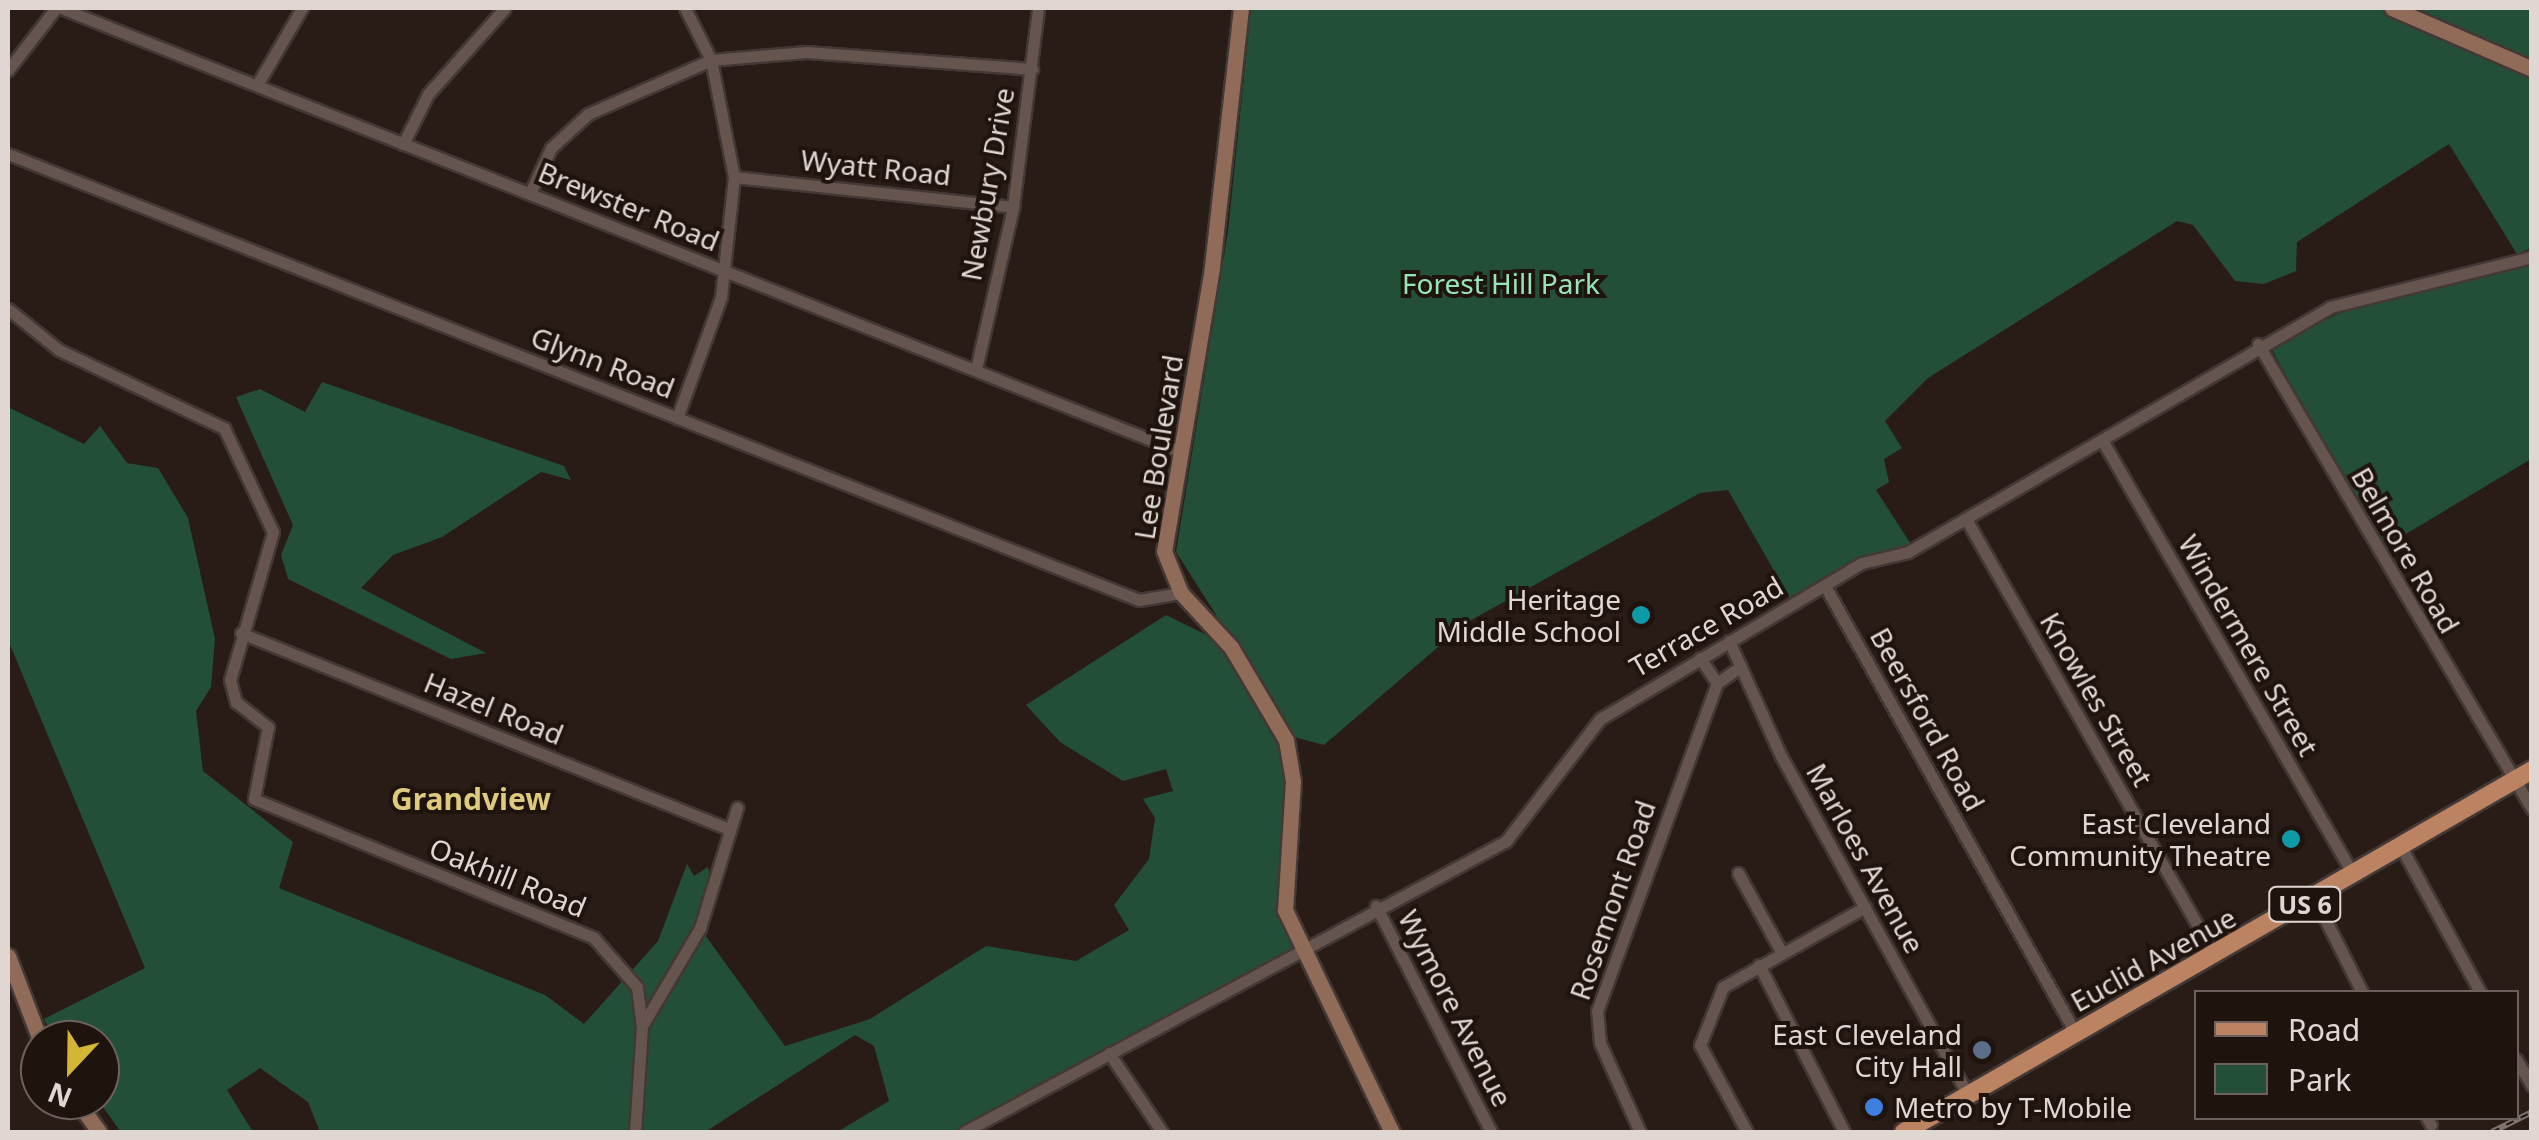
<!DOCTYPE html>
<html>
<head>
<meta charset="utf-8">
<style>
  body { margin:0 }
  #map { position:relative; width:2539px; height:1140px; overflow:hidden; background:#291c16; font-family:"Noto Sans",sans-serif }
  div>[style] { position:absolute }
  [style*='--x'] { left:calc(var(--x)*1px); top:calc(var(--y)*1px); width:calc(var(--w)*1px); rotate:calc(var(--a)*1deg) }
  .green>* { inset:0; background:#234e38 }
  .roads { filter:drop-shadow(2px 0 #433835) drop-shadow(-2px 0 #433835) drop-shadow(0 2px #433835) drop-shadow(0 -2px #433835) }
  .street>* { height:11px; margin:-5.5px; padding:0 5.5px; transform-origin:5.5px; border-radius:5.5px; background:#65554e }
  .secondary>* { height:15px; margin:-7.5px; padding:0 7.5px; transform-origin:7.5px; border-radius:7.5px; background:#906c58 }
  .primary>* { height:18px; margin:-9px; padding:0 9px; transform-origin:9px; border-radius:9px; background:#bb8361 }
  .rail>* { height:6px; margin-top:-3px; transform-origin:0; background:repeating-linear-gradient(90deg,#1f130d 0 8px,#7e736d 0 16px); box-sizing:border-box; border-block:2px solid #7e736d }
  .dots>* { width:28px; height:28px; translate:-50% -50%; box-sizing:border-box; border:5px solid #1f130d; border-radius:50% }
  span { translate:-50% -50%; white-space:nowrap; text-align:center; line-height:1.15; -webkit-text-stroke:8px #1f130d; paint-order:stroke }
  .shield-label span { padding:2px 8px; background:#1f130d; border:2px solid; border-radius:8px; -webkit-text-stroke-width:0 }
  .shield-label { font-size:25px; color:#e0d7d2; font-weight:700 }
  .street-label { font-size:28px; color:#e0d7d2 }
  .park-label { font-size:28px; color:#97e4b9 }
  .poi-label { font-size:28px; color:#e0d7d2 }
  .right { translate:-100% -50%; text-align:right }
  .left { translate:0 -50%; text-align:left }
  .neighbourhood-label { font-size:30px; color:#deca7d; font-weight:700 }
  .frame { position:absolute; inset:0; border:10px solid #e0d7d2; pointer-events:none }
  .legend { position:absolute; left:2194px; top:990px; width:325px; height:130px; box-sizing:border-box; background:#1f130d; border:2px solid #6c615c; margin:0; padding:12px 18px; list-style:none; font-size:30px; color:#e0d7d2 }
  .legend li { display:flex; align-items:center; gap:20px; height:50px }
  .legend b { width:50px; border:2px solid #6c615c }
  .north { position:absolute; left:20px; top:1020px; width:100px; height:100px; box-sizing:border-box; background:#1f130d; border:2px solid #6c615c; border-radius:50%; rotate:202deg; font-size:28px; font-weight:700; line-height:40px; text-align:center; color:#e0d7d2 }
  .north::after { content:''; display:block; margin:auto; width:35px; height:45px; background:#d3b635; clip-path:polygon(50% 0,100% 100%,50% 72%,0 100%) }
</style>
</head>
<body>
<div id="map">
  <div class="green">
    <i style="clip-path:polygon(1251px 8px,2531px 8px,2531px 248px,2517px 254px,2449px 144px,2297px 242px,2296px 271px,2264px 284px,2235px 281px,2193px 225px,2177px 221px,1928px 378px,1885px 421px,1902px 448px,1884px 459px,1889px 482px,1876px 490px,1914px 549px,1862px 563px,1793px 604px,1728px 490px,1700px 493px,1466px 623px,1324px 745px,1294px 737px,1176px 552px,1228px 231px)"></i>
    <i style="clip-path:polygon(2531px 265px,2531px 459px,2381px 549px,2270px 346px,2353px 307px)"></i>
    <i style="clip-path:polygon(322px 382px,564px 466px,571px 480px,541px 472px,442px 537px,393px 555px,361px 588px,486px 653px,451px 659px,288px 579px,281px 555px,293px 525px,236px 397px,260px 389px,305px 412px)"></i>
    <i style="clip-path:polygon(8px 407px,84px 444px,100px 426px,127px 463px,158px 468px,188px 518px,215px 639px,211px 687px,196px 711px,203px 771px,293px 842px,279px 888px,545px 995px,584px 1024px,658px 941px,687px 864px,694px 876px,708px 867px,711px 879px,700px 928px,785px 1046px,870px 1019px,986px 946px,1076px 961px,1129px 930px,1114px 905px,1149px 859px,1155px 818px,1143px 799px,1173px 791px,1166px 769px,1123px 781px,1060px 742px,1026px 705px,1166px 615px,1231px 647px,1291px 759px,1283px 868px,1298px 948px,963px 1132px,837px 1132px,889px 1101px,874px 1046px,855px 1035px,705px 1132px,320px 1132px,308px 1102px,260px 1068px,227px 1090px,253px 1132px,121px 1132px,98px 1100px,100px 1040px,55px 1040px,44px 1019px,145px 968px,8px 640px)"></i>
  </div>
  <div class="roads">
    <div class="street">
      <i style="--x:61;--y:8;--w:1203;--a:21.62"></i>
      <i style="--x:8;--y:70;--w:78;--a:-52.3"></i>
      <i style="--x:257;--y:85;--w:89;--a:-59.7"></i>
      <i style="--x:403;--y:144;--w:56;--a:-63.4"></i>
      <i style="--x:428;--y:94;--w:115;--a:-48.2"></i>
      <i style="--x:8;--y:154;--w:1216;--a:21.52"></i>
      <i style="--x:1139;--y:600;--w:43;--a:-9.5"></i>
      <i style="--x:734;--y:177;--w:281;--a:6.1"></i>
      <i style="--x:530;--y:193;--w:50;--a:-65"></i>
      <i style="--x:551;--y:148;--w:50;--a:-42.6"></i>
      <i style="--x:588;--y:114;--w:134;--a:-23.7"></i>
      <i style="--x:711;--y:60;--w:96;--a:-4.8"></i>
      <i style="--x:807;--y:52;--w:226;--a:4.3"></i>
      <i style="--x:8;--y:309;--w:65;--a:38.8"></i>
      <i style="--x:59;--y:350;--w:183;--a:25.3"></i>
      <i style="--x:224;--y:428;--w:115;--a:64.8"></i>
      <i style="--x:273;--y:532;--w:154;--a:106.2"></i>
      <i style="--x:230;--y:680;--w:23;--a:75"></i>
      <i style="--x:236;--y:702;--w:41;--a:38"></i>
      <i style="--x:268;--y:727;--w:73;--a:101"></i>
      <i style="--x:254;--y:799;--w:367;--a:22.2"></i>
      <i style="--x:594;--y:938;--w:65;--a:48.7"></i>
      <i style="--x:637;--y:987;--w:39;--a:83"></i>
      <i style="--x:2258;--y:344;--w:540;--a:59.49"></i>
      <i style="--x:976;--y:369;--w:166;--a:-77.1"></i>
      <i style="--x:1013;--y:207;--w:201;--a:-82.8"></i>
      <i style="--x:677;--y:418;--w:129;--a:-70"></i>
      <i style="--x:721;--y:297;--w:121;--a:-83.8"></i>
      <i style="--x:734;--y:177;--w:119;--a:-101.1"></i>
      <i style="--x:711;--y:60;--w:58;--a:-116.6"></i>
      <i style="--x:2102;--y:440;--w:501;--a:59.96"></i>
      <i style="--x:1966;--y:519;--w:503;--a:60.33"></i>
      <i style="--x:1825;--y:586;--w:514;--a:60.74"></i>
      <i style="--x:241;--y:633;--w:526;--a:21.88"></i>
      <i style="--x:1729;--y:641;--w:126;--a:65.7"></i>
      <i style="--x:1781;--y:756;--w:389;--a:61.1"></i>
      <i style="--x:1700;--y:658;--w:30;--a:56"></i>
      <i style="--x:2401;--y:847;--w:165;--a:61.4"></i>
      <i style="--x:1738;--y:873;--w:91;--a:61.2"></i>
      <i style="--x:2315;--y:899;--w:104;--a:63.2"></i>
      <i style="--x:1376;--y:906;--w:254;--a:63"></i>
      <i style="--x:1759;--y:965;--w:187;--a:63"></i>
      <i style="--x:1109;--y:1053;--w:95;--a:56.1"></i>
      <i style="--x:2516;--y:1059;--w:31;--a:59"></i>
      <i style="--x:2427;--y:1118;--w:8;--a:60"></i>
      <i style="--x:635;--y:1132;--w:106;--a:-86.2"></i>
      <i style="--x:642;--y:1026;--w:114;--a:-59.4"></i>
      <i style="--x:700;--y:928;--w:126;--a:-72.9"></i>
      <i style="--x:964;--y:1132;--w:615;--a:-28.23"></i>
      <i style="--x:1506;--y:841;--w:154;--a:-52.4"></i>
      <i style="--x:1600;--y:719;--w:305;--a:-30.8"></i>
      <i style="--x:1862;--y:563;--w:47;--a:-13.4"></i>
      <i style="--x:1908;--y:552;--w:488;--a:-30.1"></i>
      <i style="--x:2330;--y:307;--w:208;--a:-13.9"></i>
      <i style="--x:1640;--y:1132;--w:98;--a:-114.2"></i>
      <i style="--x:1600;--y:1043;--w:32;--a:-95"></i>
      <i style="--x:1597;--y:1011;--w:349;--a:-69.9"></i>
      <i style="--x:1717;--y:683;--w:29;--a:-35"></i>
      <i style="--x:1747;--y:1132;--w:99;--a:-118.4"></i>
      <i style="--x:1700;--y:1045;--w:62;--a:-68.4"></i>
      <i style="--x:1723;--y:987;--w:163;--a:-29.4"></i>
    </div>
    <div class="secondary">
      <i style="--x:1241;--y:8;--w:262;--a:96.4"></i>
      <i style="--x:1212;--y:268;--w:287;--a:99.6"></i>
      <i style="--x:1164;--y:551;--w:45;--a:68"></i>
      <i style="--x:1181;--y:593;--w:74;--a:47.2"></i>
      <i style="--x:1231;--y:647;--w:108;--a:59.4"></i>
      <i style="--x:1286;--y:740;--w:42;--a:80.3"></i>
      <i style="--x:1293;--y:781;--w:129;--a:93.5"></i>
      <i style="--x:1285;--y:910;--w:246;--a:64.3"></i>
      <i style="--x:2392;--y:8;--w:153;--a:23.5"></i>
      <i style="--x:8;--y:956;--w:90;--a:69.1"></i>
      <i style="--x:76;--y:1100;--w:39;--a:54"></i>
    </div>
    <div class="primary">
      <i style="--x:1904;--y:1132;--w:725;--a:-29.96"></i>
    </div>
  </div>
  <div class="rail">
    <i style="--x:2492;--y:1132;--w:45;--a:-26.6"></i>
  </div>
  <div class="dots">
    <i style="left:1641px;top:615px;background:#0f9aa8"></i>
    <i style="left:2291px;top:839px;background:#0f9aa8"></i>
    <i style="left:1982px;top:1050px;background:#5c6f8a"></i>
    <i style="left:1874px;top:1107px;background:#3f7fe0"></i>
  </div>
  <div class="shield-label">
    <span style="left:2305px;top:904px">US 6</span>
  </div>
  <div class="street-label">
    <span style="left:876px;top:167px;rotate:6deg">Wyatt Road</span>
    <span style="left:987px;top:184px;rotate:-80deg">Newbury Drive</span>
    <span style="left:629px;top:206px;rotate:22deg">Brewster Road</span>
    <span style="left:603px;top:362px;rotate:21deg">Glynn Road</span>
    <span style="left:1158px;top:447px;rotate:-81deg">Lee Boulevard</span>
    <span style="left:2406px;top:550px;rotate:60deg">Belmore Road</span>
    <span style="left:1706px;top:626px;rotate:-30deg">Terrace Road</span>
    <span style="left:2249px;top:645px;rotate:60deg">Windermere Street</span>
    <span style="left:2097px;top:699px;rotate:60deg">Knowles Street</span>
    <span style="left:494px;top:708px;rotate:22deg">Hazel Road</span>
    <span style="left:1928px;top:719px;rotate:61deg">Beersford Road</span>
    <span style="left:1866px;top:858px;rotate:61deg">Marloes Avenue</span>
    <span style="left:508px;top:877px;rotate:22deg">Oakhill Road</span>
    <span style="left:1612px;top:900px;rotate:-71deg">Rosemont Road</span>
    <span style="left:2153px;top:959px;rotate:-29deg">Euclid Avenue</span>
    <span style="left:1456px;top:1008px;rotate:63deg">Wymore Avenue</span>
  </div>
  <div class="park-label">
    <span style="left:1501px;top:283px">Forest Hill Park</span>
  </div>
  <div class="poi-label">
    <span class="right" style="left:1621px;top:615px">Heritage<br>Middle School</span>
    <span class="right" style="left:2271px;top:839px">East Cleveland<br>Community Theatre</span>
    <span class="right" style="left:1962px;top:1050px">East Cleveland<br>City Hall</span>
    <span class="left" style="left:1894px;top:1107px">Metro by T-Mobile</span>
  </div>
  <div class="neighbourhood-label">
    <span style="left:471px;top:799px">Grandview</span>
  </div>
  <div class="frame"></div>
  <ul class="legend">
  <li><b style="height:12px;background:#bb8361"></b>Road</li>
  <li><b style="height:28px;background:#234e38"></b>Park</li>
  </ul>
  <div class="north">N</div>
</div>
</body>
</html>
